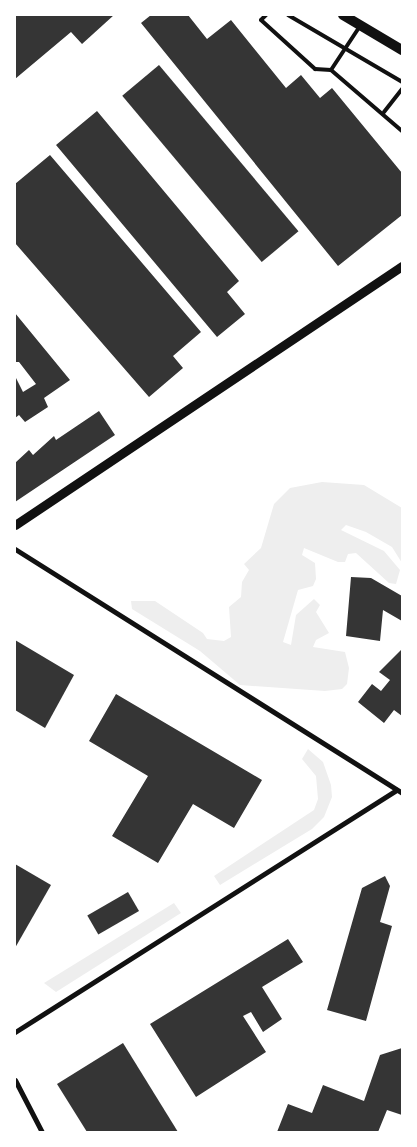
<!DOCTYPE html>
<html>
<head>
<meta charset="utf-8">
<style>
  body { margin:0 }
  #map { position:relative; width:417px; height:1147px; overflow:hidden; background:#fff; font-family:"DM Sans",sans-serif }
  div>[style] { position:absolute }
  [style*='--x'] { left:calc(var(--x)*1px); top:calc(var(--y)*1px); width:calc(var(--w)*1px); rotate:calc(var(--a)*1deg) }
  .green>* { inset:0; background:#eee }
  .building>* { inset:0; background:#353535; transform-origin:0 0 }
  .service>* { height:4px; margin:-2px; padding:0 2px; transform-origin:2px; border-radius:2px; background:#111 }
  .minor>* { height:5px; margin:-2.5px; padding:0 2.5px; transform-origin:2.5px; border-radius:2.5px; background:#111 }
  .tertiary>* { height:9px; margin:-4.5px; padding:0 4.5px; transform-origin:4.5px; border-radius:4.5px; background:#111 }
  .secondary>* { height:10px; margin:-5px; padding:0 5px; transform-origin:5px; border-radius:5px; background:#111 }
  span { translate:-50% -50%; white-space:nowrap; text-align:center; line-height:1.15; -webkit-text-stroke:4.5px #fff; paint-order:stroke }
  .frame { position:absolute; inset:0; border:16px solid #fff; pointer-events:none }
</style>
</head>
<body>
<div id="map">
  <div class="green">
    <i style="clip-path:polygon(322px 482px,364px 485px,402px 508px,402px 563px,392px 547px,366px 532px,346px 525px,341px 530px,384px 551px,400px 570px,396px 584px,389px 583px,356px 553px,348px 554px,345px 562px,338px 562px,304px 548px,302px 555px,315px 563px,316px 579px,313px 586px,298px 590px,283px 642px,291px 645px,296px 615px,314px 599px,320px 605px,316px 612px,329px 633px,316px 640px,313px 647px,345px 652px,349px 668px,347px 684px,342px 689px,325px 691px,240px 685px,200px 651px,132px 609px,131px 601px,155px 601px,203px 633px,207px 639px,224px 641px,231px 637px,229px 607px,241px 597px,242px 582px,249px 570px,244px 564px,261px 548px,274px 504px,290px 488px)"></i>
    <i style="clip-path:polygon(308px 749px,323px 762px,331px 785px,332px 797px,324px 817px,312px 829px,220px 885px,214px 876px,314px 810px,318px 799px,316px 776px,302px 759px)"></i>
    <i style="clip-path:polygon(174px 903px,181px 913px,56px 992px,44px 983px)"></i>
  </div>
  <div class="building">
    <i style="clip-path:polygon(15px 15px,114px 15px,82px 44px,71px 32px,15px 79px)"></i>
    <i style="clip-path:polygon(151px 15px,188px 15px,207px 39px,231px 20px,286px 88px,301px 75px,320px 98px,332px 88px,402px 173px,402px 215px,338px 266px,141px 23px)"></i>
    <i style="left:159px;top:65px;width:217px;height:48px;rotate:50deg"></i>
    <i style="clip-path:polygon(97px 111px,239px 281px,227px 292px,245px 314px,217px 337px,56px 145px)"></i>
    <i style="clip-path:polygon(50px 155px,201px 332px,173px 356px,183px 368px,149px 397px,15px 243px,15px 184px)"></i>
    <i style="clip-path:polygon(15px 313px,70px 380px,44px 398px,48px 407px,25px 422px,19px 415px,15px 418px,15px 376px,23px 392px,36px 384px,19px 362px,15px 362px)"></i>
    <i style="clip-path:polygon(99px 411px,115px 435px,15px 502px,15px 463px,29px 450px,33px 455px,54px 436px,56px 440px)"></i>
    <i style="clip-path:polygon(351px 577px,371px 578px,402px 596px,402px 621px,383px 610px,380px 641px,346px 636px)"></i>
    <i style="clip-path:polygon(15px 640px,74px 675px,45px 728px,15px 710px)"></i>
    <i style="clip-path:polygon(402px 649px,402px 716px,394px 710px,384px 723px,358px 702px,372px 684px,381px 691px,390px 680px,379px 672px)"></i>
    <i style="clip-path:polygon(116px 694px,262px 780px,234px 828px,193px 804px,158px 863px,112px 836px,148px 776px,89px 741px)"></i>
    <i style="clip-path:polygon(15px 864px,51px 885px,15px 948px)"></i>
    <i style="clip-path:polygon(385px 876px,390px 886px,380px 922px,392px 926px,366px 1021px,327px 1010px,362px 888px)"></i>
    <i style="left:128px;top:892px;width:22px;height:47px;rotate:60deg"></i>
    <i style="clip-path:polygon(288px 939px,303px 962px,262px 987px,282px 1019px,263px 1032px,251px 1012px,243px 1016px,266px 1052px,196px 1097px,150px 1024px)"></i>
    <i style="clip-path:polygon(123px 1043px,178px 1132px,87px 1132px,57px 1084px)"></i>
    <i style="clip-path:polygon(402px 1048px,402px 1115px,387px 1110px,378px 1132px,277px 1132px,288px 1104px,312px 1113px,323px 1085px,364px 1101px,380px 1055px)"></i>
  </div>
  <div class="service">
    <i style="--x:266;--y:15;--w:7;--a:135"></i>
    <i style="--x:261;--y:20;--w:73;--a:42.2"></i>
    <i style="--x:315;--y:69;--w:16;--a:4"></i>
    <i style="--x:331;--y:70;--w:94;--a:40.7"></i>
    <i style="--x:288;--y:15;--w:132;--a:30.4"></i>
    <i style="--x:331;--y:70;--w:53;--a:-56.6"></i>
    <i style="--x:384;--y:112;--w:29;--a:-52"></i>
  </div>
  <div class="minor">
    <i style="--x:15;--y:549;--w:457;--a:32.2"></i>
    <i style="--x:15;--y:1032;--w:452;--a:-32.4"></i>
    <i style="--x:15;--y:1080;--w:59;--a:62.6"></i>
  </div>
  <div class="tertiary">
    <i style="--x:15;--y:525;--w:466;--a:-33.8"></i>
  </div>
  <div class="secondary">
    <i style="--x:343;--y:15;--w:69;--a:30.7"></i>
  </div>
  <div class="frame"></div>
</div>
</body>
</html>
